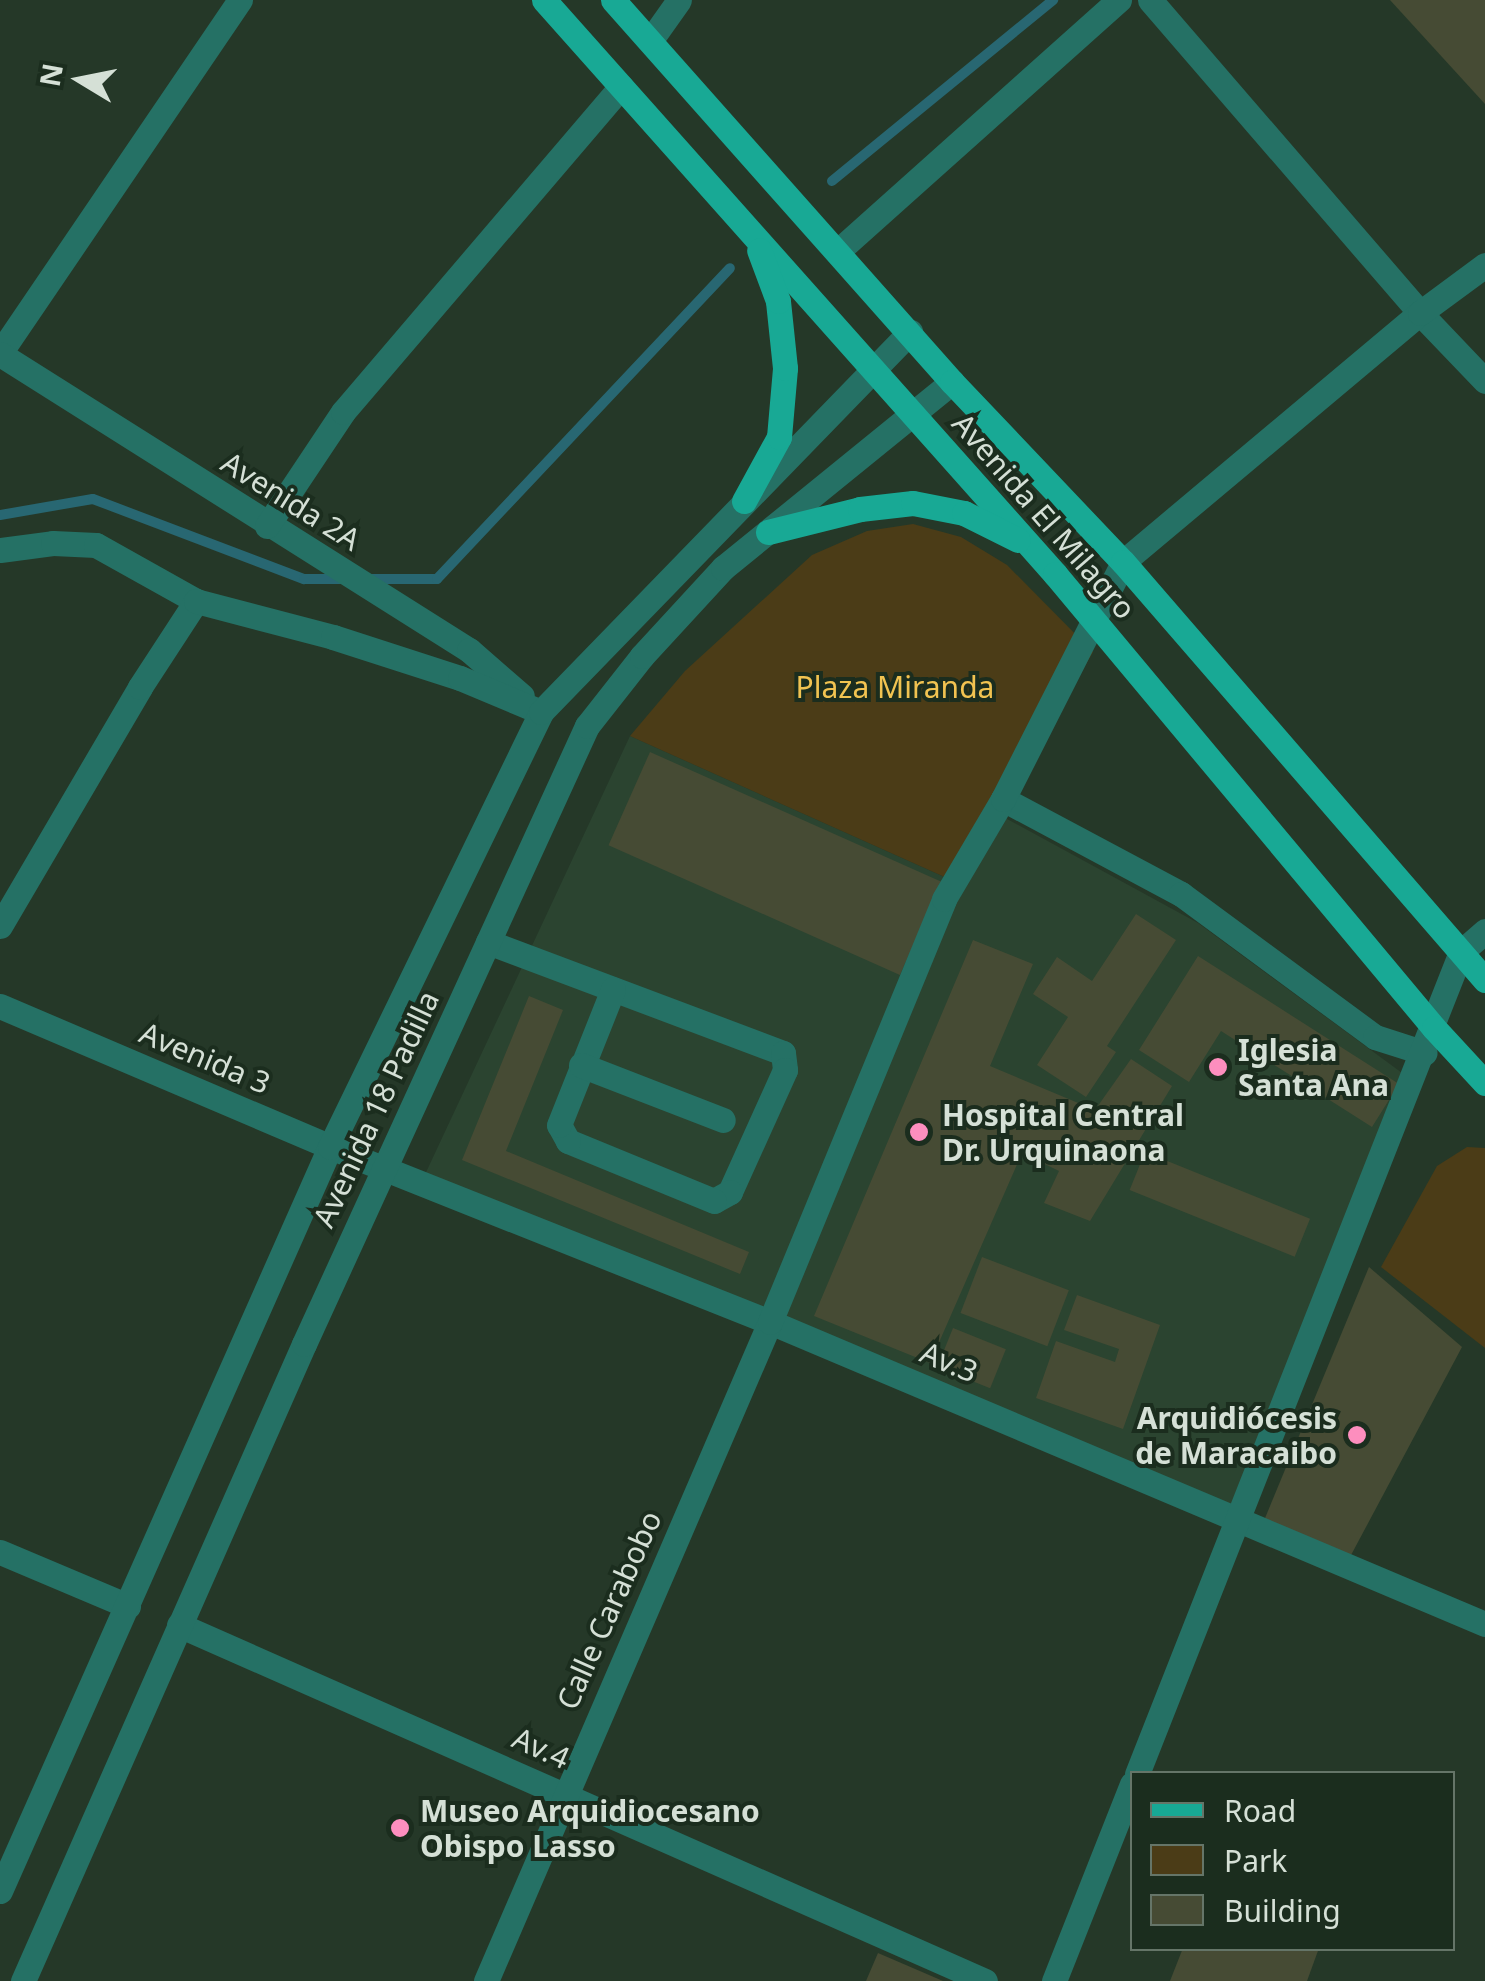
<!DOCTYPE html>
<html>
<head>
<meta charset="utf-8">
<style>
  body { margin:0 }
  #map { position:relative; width:1485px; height:1981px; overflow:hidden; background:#253828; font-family:"Noto Sans",sans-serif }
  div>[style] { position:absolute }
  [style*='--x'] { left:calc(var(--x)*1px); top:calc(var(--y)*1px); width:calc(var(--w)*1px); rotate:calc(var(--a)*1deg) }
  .built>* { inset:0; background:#2b4430 }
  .green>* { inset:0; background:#4b3c17 }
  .stream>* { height:10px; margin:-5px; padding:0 5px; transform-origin:5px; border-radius:5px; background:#286772 }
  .building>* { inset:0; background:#464b34; transform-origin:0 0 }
  .minor>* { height:25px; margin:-12.5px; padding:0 12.5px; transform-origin:12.5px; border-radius:12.5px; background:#257165 }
  .major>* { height:25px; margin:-12.5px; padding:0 12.5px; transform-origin:12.5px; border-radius:12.5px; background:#18a995 }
  .dots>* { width:28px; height:28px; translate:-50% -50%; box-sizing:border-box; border:5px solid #1b2d1e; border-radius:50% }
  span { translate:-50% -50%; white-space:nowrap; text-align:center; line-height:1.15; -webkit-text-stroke:8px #1b2d1e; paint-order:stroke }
  .street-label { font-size:30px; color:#d5e0d6 }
  .park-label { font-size:30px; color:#f1c351 }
  .poi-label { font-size:30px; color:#d5e0d6; font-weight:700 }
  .left { translate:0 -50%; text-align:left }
  .right { translate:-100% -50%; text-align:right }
  .legend { position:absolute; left:1130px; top:1771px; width:325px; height:180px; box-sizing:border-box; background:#1b2d1e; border:2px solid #657568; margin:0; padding:12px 18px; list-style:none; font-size:30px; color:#d5e0d6 }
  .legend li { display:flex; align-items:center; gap:20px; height:50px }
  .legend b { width:50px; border:2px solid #657568 }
  .north { position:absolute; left:30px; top:30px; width:100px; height:100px; -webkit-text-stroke:8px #1b2d1e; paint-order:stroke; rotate:280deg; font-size:28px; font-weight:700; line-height:40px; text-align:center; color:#d5e0d6 }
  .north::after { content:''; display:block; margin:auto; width:35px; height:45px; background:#d5e0d6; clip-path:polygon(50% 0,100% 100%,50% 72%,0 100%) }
</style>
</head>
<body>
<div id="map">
  <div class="built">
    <i style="clip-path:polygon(630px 736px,958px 883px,998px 814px,1198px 923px,1413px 1081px,1237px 1520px,421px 1183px)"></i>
  </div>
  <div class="green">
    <i style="clip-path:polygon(913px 524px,961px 537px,1007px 565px,1093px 652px,958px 883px,630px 736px,685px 671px,812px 555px,867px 531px)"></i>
    <i style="clip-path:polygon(1467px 1147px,1485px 1148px,1485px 1348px,1381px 1267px,1437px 1166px)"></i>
  </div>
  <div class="stream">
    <i style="--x:832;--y:181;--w:286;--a:-39.3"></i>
    <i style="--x:0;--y:515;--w:94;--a:-9.8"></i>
    <i style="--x:93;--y:499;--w:226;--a:20.8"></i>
    <i style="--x:304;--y:579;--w:39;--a:0"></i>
    <i style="--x:370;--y:579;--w:67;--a:0"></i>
    <i style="--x:437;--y:579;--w:427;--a:-46.7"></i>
  </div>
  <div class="building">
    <i style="clip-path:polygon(1390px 0,1485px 0,1485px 104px)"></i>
    <i style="left:650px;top:752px;width:319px;height:102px;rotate:24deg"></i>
    <i style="clip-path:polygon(1136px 914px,1176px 940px,1107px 1046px,1116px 1052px,1086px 1097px,1037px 1065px,1068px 1017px,1033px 994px,1057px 957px,1092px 981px)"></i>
    <i style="clip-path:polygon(973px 940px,1033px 964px,990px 1066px,1095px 1110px,1131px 1059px,1172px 1086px,1090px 1221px,1044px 1203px,1059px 1171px,1022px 1153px,930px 1363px,814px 1316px)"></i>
    <i style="clip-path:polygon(1198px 956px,1399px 1084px,1372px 1127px,1221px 1031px,1189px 1082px,1139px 1050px)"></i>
    <i style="clip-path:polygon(529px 996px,563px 1010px,506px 1151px,749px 1252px,740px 1274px,462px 1160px)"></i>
    <i style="left:1145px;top:1152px;width:178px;height:41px;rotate:22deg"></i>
    <i style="left:982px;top:1257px;width:93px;height:60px;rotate:21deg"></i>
    <i style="clip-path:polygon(1369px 1267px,1462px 1347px,1350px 1557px,1263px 1523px)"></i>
    <i style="clip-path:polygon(1077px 1295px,1160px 1325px,1123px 1429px,1036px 1398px,1056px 1341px,1115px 1362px,1119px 1349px,1064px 1330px)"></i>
    <i style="left:953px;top:1328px;width:57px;height:42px;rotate:22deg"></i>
    <i style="clip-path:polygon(1183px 1948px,1319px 1948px,1307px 1981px,1170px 1981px)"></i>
    <i style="clip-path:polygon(878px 1953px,943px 1981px,866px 1981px)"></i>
  </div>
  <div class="minor">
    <i style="--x:1150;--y:0;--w:413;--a:49.2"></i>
    <i style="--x:1420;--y:313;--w:94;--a:46.3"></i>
    <i style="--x:650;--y:41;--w:50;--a:-54.7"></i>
    <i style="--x:838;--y:251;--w:377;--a:-41.8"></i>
    <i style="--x:0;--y:353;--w:427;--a:-55.8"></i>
    <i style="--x:0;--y:354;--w:555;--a:32.26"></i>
    <i style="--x:469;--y:650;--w:70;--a:41"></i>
    <i style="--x:267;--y:526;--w:137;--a:-56.3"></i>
    <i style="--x:343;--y:412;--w:428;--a:-49.5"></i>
    <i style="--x:0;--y:550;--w:53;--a:-7.5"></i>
    <i style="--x:53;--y:543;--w:43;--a:2.7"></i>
    <i style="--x:96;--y:545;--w:115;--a:29.2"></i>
    <i style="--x:1003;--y:799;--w:202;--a:28.1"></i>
    <i style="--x:1181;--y:894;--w:241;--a:36.4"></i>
    <i style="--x:1375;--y:1037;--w:52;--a:17.7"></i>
    <i style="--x:0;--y:926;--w:277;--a:-59.6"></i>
    <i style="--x:140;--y:687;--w:103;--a:-56.9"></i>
    <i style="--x:196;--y:601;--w:142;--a:14.7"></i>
    <i style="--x:333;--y:637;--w:133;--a:17.9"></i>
    <i style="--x:460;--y:678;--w:88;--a:22.8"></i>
    <i style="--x:488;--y:942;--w:315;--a:20.6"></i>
    <i style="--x:783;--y:1053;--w:17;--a:83"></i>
    <i style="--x:785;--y:1070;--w:134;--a:114.3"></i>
    <i style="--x:730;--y:1192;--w:18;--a:151"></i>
    <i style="--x:714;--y:1201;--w:158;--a:-157.7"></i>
    <i style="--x:568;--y:1141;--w:18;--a:-119"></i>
    <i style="--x:559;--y:1125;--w:146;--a:-68.3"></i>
    <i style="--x:0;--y:1006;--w:359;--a:23.1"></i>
    <i style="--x:330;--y:1147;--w:474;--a:21.7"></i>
    <i style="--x:770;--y:1322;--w:776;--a:22.9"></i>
    <i style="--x:581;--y:1065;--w:152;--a:21.2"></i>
    <i style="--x:0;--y:1552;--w:139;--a:22.9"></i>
    <i style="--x:179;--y:1625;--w:881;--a:23.83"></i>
    <i style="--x:1137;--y:1774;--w:884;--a:-68.49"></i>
    <i style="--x:1461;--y:952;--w:32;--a:-41"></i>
    <i style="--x:0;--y:1891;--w:814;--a:-66.08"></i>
    <i style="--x:330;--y:1147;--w:483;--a:-64.1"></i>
    <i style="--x:541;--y:712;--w:530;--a:-45.84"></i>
    <i style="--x:23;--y:1981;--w:696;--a:-66.2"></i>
    <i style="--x:304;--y:1344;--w:680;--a:-65.4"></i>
    <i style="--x:587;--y:726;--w:89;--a:-51.8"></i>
    <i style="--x:642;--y:656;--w:120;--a:-47.4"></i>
    <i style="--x:723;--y:568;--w:295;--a:-39.1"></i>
    <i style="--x:486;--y:1981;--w:718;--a:-66.69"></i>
    <i style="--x:770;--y:1322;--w:457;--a:-67.6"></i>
    <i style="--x:944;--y:899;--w:116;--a:-59.5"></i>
    <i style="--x:1003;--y:799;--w:266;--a:-63.1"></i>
    <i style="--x:1123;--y:562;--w:388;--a:-40"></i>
    <i style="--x:1420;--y:313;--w:81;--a:-36.4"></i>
    <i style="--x:1054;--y:1981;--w:212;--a:-68.4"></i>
  </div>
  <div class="major">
    <i style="--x:544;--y:0;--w:769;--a:48.32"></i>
    <i style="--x:1055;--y:574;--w:591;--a:50.14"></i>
    <i style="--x:1434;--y:1028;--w:75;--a:47.2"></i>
    <i style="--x:613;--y:0;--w:511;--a:48.41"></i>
    <i style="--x:952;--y:382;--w:248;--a:46.5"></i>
    <i style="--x:1123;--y:562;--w:553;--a:49.11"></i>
    <i style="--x:744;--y:501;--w:73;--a:-61.3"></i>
    <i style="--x:779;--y:437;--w:69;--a:-85"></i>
    <i style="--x:785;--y:368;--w:67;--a:-96"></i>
    <i style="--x:778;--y:301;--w:54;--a:-110.4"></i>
    <i style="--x:768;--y:532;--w:95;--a:-14"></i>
    <i style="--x:860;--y:509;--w:53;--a:-6.5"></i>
    <i style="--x:913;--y:503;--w:52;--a:11.1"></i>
    <i style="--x:964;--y:513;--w:60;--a:26.6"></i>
  </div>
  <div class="dots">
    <i style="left:1218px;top:1067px;background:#fd8ebe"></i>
    <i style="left:919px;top:1132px;background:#fd8ebe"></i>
    <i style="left:1357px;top:1435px;background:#fd8ebe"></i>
    <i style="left:400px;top:1828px;background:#fd8ebe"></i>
  </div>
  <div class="street-label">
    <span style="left:291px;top:501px;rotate:32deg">Avenida 2A</span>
    <span style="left:1044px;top:516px;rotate:49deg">Avenida El Milagro</span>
    <span style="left:205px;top:1058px;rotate:23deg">Avenida 3</span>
    <span style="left:376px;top:1109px;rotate:-65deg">Avenida 18 Padilla</span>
    <span style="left:949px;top:1362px;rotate:23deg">Av.3</span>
    <span style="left:609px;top:1610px;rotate:-66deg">Calle Carabobo</span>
    <span style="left:541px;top:1748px;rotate:24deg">Av.4</span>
  </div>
  <div class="park-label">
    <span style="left:895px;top:687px">Plaza Miranda</span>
  </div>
  <div class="poi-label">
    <span class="left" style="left:1238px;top:1067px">Iglesia<br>Santa Ana</span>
    <span class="left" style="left:942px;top:1132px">Hospital Central<br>Dr. Urquinaona</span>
    <span class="right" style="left:1337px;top:1435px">Arquidiócesis<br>de Maracaibo</span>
    <span class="left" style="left:420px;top:1828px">Museo Arquidiocesano<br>Obispo Lasso</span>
  </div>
  <ul class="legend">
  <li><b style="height:12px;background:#18a995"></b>Road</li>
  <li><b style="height:28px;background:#4b3c17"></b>Park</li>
  <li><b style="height:28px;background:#464b34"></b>Building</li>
  </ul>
  <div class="north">N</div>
</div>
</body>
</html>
